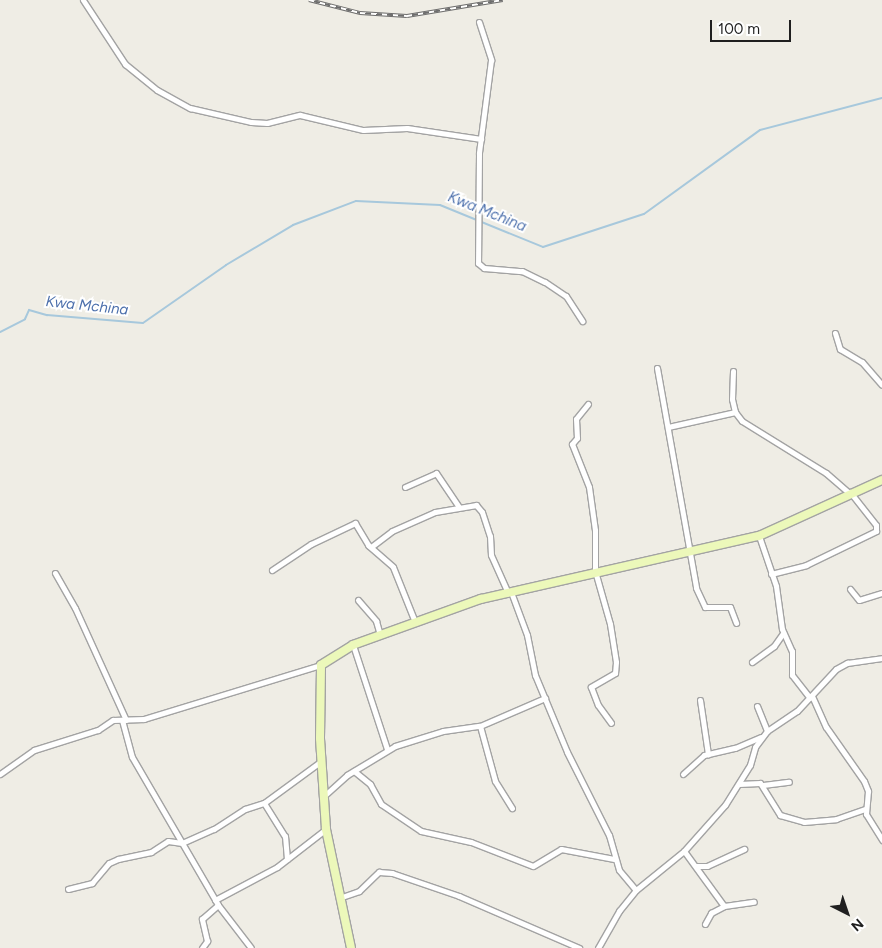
<!DOCTYPE html>
<html>
<head>
<meta charset="utf-8">
<style>
  body { margin:0 }
  #map { position:relative; width:882px; height:948px; overflow:hidden; background:#efede5; font-family:Figtree,sans-serif }
  div>[style] { position:absolute }
  [style*='--x'] { left:calc(var(--x)*1px); top:calc(var(--y)*1px); width:calc(var(--w)*1px); rotate:calc(var(--a)*1deg) }
  .stream>* { height:2px; margin:-1px; padding:0 1px; transform-origin:1px; border-radius:1px; background:#a7c8dc }
  .roads { filter:drop-shadow(1px 0 #a3a3a3) drop-shadow(-1px 0 #a3a3a3) drop-shadow(0 1px #a3a3a3) drop-shadow(0 -1px #a3a3a3) }
  .street>* { height:5px; margin:-2.5px; padding:0 2.5px; transform-origin:2.5px; border-radius:2.5px; background:#fff }
  .secondary>* { height:8px; margin:-4px; padding:0 4px; transform-origin:4px; border-radius:4px; background:#ecf8ba }
  .rail>* { height:4px; margin-top:-2px; transform-origin:0; background:repeating-linear-gradient(90deg,#fff 0 5.5px,#6d6d6d 0 11px); box-sizing:border-box; border-block:1px solid #6d6d6d }
  span { translate:-50% -50%; white-space:nowrap; text-align:center; line-height:1.15; -webkit-text-stroke:4px #fff; paint-order:stroke }
  .water-label { font-size:15px; color:#4d70ac; font-style:italic }
  .north { position:absolute; left:822px; top:888px; width:50px; height:50px; -webkit-text-stroke:4px #fff; paint-order:stroke; rotate:139deg; font-size:14px; font-weight:700; line-height:20px; text-align:center; color:#1f1f1f }
  .north::after { content:''; display:block; margin:auto; width:18px; height:22px; background:#1f1f1f; clip-path:polygon(50% 0,100% 100%,50% 72%,0 100%) }
  .scale { position:absolute; left:710px; top:20px; width:81px; height:22px; box-sizing:border-box; border:2px solid #1f1f1f; border-top:0; padding-left:6px; font-size:15px; line-height:18px; white-space:nowrap; color:#1f1f1f; -webkit-text-stroke:4px #fff; paint-order:stroke }
</style>
</head>
<body>
<div id="map">
  <div class="stream">
    <i style="--x:0;--y:332;--w:28;--a:-27"></i>
    <i style="--x:25;--y:319;--w:10;--a:-66"></i>
    <i style="--x:29;--y:310;--w:19;--a:16"></i>
    <i style="--x:47;--y:315;--w:96;--a:4.8"></i>
    <i style="--x:143;--y:323;--w:101;--a:-34.9"></i>
    <i style="--x:226;--y:265;--w:78;--a:-30.8"></i>
    <i style="--x:293;--y:225;--w:67;--a:-20.9"></i>
    <i style="--x:356;--y:201;--w:84;--a:2.7"></i>
    <i style="--x:440;--y:205;--w:111;--a:22.2"></i>
    <i style="--x:543;--y:247;--w:106;--a:-18.1"></i>
    <i style="--x:644;--y:214;--w:143;--a:-35.9"></i>
    <i style="--x:760;--y:130;--w:126;--a:-14.7"></i>
  </div>
  <div class="roads">
    <div class="street">
      <i style="--x:83;--y:0;--w:77;--a:56.7"></i>
      <i style="--x:125;--y:64;--w:41;--a:39.1"></i>
      <i style="--x:157;--y:90;--w:38;--a:29"></i>
      <i style="--x:190;--y:108;--w:63;--a:12.9"></i>
      <i style="--x:251;--y:122;--w:16;--a:4"></i>
      <i style="--x:267;--y:123;--w:34;--a:-14"></i>
      <i style="--x:300;--y:115;--w:65;--a:13.4"></i>
      <i style="--x:363;--y:130;--w:44;--a:-2.6"></i>
      <i style="--x:407;--y:128;--w:75;--a:8.5"></i>
      <i style="--x:479;--y:22;--w:40;--a:72"></i>
      <i style="--x:491;--y:60;--w:94;--a:97.4"></i>
      <i style="--x:479;--y:153;--w:110;--a:90.5"></i>
      <i style="--x:478;--y:263;--w:8;--a:40"></i>
      <i style="--x:484;--y:268;--w:38;--a:5"></i>
      <i style="--x:522;--y:271;--w:25;--a:26"></i>
      <i style="--x:545;--y:282;--w:25;--a:34"></i>
      <i style="--x:566;--y:296;--w:30;--a:57"></i>
      <i style="--x:835;--y:333;--w:17;--a:73"></i>
      <i style="--x:840;--y:349;--w:26;--a:31"></i>
      <i style="--x:862;--y:362;--w:30;--a:49"></i>
      <i style="--x:657;--y:368;--w:223;--a:79.9"></i>
      <i style="--x:696;--y:588;--w:21;--a:65"></i>
      <i style="--x:705;--y:607;--w:25;--a:0"></i>
      <i style="--x:730;--y:607;--w:17;--a:69"></i>
      <i style="--x:733;--y:371;--w:28;--a:92"></i>
      <i style="--x:732;--y:399;--w:13;--a:77"></i>
      <i style="--x:735;--y:412;--w:11;--a:52"></i>
      <i style="--x:742;--y:421;--w:99;--a:31.8"></i>
      <i style="--x:826;--y:473;--w:30;--a:41"></i>
      <i style="--x:588;--y:404;--w:19;--a:129"></i>
      <i style="--x:576;--y:419;--w:19;--a:87"></i>
      <i style="--x:577;--y:438;--w:8;--a:130"></i>
      <i style="--x:572;--y:444;--w:46;--a:68.4"></i>
      <i style="--x:589;--y:487;--w:43;--a:82.1"></i>
      <i style="--x:595;--y:530;--w:41;--a:90"></i>
      <i style="--x:595;--y:571;--w:55;--a:74.2"></i>
      <i style="--x:610;--y:624;--w:38;--a:81"></i>
      <i style="--x:616;--y:662;--w:11;--a:95"></i>
      <i style="--x:615;--y:673;--w:28;--a:150"></i>
      <i style="--x:591;--y:687;--w:19;--a:69"></i>
      <i style="--x:598;--y:705;--w:22;--a:54"></i>
      <i style="--x:668;--y:427;--w:69;--a:-12.6"></i>
      <i style="--x:405;--y:487;--w:34;--a:-24"></i>
      <i style="--x:436;--y:473;--w:40;--a:56"></i>
      <i style="--x:759;--y:536;--w:53;--a:71.2"></i>
      <i style="--x:776;--y:586;--w:43;--a:82.1"></i>
      <i style="--x:782;--y:629;--w:24;--a:66"></i>
      <i style="--x:792;--y:651;--w:24;--a:90"></i>
      <i style="--x:792;--y:675;--w:29;--a:52"></i>
      <i style="--x:371;--y:547;--w:26;--a:-37"></i>
      <i style="--x:392;--y:531;--w:47;--a:-23.8"></i>
      <i style="--x:435;--y:512;--w:42;--a:-9.7"></i>
      <i style="--x:476;--y:505;--w:9;--a:49"></i>
      <i style="--x:482;--y:512;--w:25;--a:72"></i>
      <i style="--x:490;--y:536;--w:19;--a:87"></i>
      <i style="--x:491;--y:555;--w:42;--a:65.9"></i>
      <i style="--x:272;--y:570;--w:47;--a:-33.7"></i>
      <i style="--x:311;--y:544;--w:49;--a:-25.5"></i>
      <i style="--x:355;--y:523;--w:26;--a:59"></i>
      <i style="--x:368;--y:545;--w:33;--a:41"></i>
      <i style="--x:393;--y:567;--w:59;--a:68.2"></i>
      <i style="--x:55;--y:573;--w:40;--a:60.3"></i>
      <i style="--x:75;--y:608;--w:123;--a:65.5"></i>
      <i style="--x:771;--y:574;--w:36;--a:-14"></i>
      <i style="--x:806;--y:565;--w:78;--a:-25.9"></i>
      <i style="--x:876;--y:531;--w:6;--a:-90"></i>
      <i style="--x:876;--y:525;--w:42;--a:-128.2"></i>
      <i style="--x:850;--y:589;--w:14;--a:51"></i>
      <i style="--x:859;--y:600;--w:24;--a:-17"></i>
      <i style="--x:511;--y:592;--w:46;--a:69.6"></i>
      <i style="--x:527;--y:635;--w:41;--a:78.7"></i>
      <i style="--x:535;--y:675;--w:83;--a:67.4"></i>
      <i style="--x:567;--y:752;--w:93;--a:63.2"></i>
      <i style="--x:609;--y:835;--w:36;--a:74"></i>
      <i style="--x:619;--y:870;--w:26;--a:50"></i>
      <i style="--x:358;--y:600;--w:28;--a:49"></i>
      <i style="--x:376;--y:621;--w:15;--a:74"></i>
      <i style="--x:353;--y:645;--w:109;--a:71.9"></i>
      <i style="--x:752;--y:662;--w:27;--a:-36"></i>
      <i style="--x:774;--y:646;--w:16;--a:-55"></i>
      <i style="--x:812;--y:696;--w:34;--a:66"></i>
      <i style="--x:826;--y:727;--w:66;--a:54.9"></i>
      <i style="--x:864;--y:781;--w:11;--a:68"></i>
      <i style="--x:868;--y:791;--w:23;--a:95"></i>
      <i style="--x:866;--y:814;--w:31;--a:58"></i>
      <i style="--x:700;--y:700;--w:55;--a:81.6"></i>
      <i style="--x:757;--y:706;--w:27;--a:68"></i>
      <i style="--x:122;--y:720;--w:38;--a:75"></i>
      <i style="--x:132;--y:757;--w:171;--a:59.8"></i>
      <i style="--x:218;--y:905;--w:54;--a:52.5"></i>
      <i style="--x:480;--y:726;--w:57;--a:74.7"></i>
      <i style="--x:495;--y:781;--w:32;--a:58"></i>
      <i style="--x:354;--y:771;--w:21;--a:39"></i>
      <i style="--x:370;--y:784;--w:23;--a:61"></i>
      <i style="--x:381;--y:804;--w:48;--a:34"></i>
      <i style="--x:421;--y:831;--w:51;--a:12.4"></i>
      <i style="--x:471;--y:842;--w:66;--a:21.2"></i>
      <i style="--x:533;--y:866;--w:33;--a:-31"></i>
      <i style="--x:561;--y:849;--w:54;--a:10.7"></i>
      <i style="--x:0;--y:774;--w:42;--a:-35.2"></i>
      <i style="--x:34;--y:750;--w:67;--a:-17.4"></i>
      <i style="--x:98;--y:730;--w:18;--a:-34"></i>
      <i style="--x:113;--y:720;--w:31;--a:-2"></i>
      <i style="--x:144;--y:719;--w:185;--a:-17"></i>
      <i style="--x:683;--y:774;--w:28;--a:-42"></i>
      <i style="--x:704;--y:755;--w:32;--a:-13"></i>
      <i style="--x:735;--y:748;--w:28;--a:-23"></i>
      <i style="--x:739;--y:784;--w:21;--a:-3"></i>
      <i style="--x:760;--y:783;--w:38;--a:58"></i>
      <i style="--x:780;--y:815;--w:25;--a:16"></i>
      <i style="--x:804;--y:822;--w:32;--a:-5"></i>
      <i style="--x:836;--y:819;--w:31;--a:-19"></i>
      <i style="--x:763;--y:785;--w:26;--a:-7"></i>
      <i style="--x:325;--y:795;--w:30;--a:-42"></i>
      <i style="--x:347;--y:775;--w:56;--a:-31.1"></i>
      <i style="--x:395;--y:746;--w:50;--a:-17.4"></i>
      <i style="--x:443;--y:731;--w:37;--a:-8"></i>
      <i style="--x:480;--y:726;--w:71;--a:-23.3"></i>
      <i style="--x:264;--y:803;--w:39;--a:58"></i>
      <i style="--x:285;--y:836;--w:23;--a:85"></i>
      <i style="--x:684;--y:851;--w:68;--a:54"></i>
      <i style="--x:724;--y:906;--w:30;--a:-8"></i>
      <i style="--x:696;--y:866;--w:11;--a:0"></i>
      <i style="--x:707;--y:866;--w:41;--a:-24.7"></i>
      <i style="--x:68;--y:889;--w:25;--a:-14"></i>
      <i style="--x:92;--y:883;--w:26;--a:-50"></i>
      <i style="--x:109;--y:863;--w:10;--a:-24"></i>
      <i style="--x:118;--y:859;--w:34;--a:-12"></i>
      <i style="--x:151;--y:852;--w:20;--a:-33"></i>
      <i style="--x:168;--y:841;--w:14;--a:8"></i>
      <i style="--x:182;--y:843;--w:35;--a:-24"></i>
      <i style="--x:214;--y:829;--w:37;--a:-33"></i>
      <i style="--x:245;--y:809;--w:20;--a:-18"></i>
      <i style="--x:264;--y:803;--w:69;--a:-36.2"></i>
      <i style="--x:339;--y:898;--w:21;--a:-19"></i>
      <i style="--x:359;--y:891;--w:28;--a:-44"></i>
      <i style="--x:379;--y:872;--w:13;--a:4"></i>
      <i style="--x:392;--y:873;--w:71;--a:18.9"></i>
      <i style="--x:459;--y:896;--w:131;--a:23.4"></i>
      <i style="--x:215;--y:900;--w:70;--a:-28"></i>
      <i style="--x:277;--y:867;--w:62;--a:-37.8"></i>
      <i style="--x:705;--y:924;--w:13;--a:-61"></i>
      <i style="--x:711;--y:913;--w:15;--a:-28"></i>
      <i style="--x:202;--y:948;--w:9;--a:-54"></i>
      <i style="--x:207;--y:941;--w:23;--a:-103"></i>
      <i style="--x:202;--y:919;--w:21;--a:-41"></i>
      <i style="--x:598;--y:948;--w:43;--a:-60.4"></i>
      <i style="--x:619;--y:911;--w:27;--a:-51"></i>
      <i style="--x:636;--y:890;--w:62;--a:-39.1"></i>
      <i style="--x:684;--y:851;--w:62;--a:-48.3"></i>
      <i style="--x:725;--y:805;--w:47;--a:-58"></i>
      <i style="--x:750;--y:765;--w:19;--a:-74"></i>
      <i style="--x:755;--y:747;--w:20;--a:-53"></i>
      <i style="--x:767;--y:731;--w:36;--a:-34"></i>
      <i style="--x:797;--y:711;--w:57;--a:-47.1"></i>
      <i style="--x:836;--y:669;--w:13;--a:-29"></i>
      <i style="--x:847;--y:663;--w:35;--a:-8"></i>
    </div>
    <div class="secondary">
      <i style="--x:351;--y:948;--w:122;--a:-101.9"></i>
      <i style="--x:326;--y:829;--w:91;--a:-93.8"></i>
      <i style="--x:320;--y:738;--w:73;--a:-89.2"></i>
      <i style="--x:321;--y:665;--w:38;--a:-32"></i>
      <i style="--x:353;--y:645;--w:136;--a:-19.8"></i>
      <i style="--x:481;--y:599;--w:285;--a:-12.8"></i>
      <i style="--x:759;--y:536;--w:135;--a:-24.5"></i>
    </div>
  </div>
  <div class="rail">
    <i style="--x:309;--y:0;--w:53;--a:14.3"></i>
    <i style="--x:360;--y:13;--w:47;--a:3.7"></i>
    <i style="--x:407;--y:16;--w:97;--a:-9.5"></i>
  </div>
  <div class="water-label">
    <span style="left:487px;top:212px;rotate:22deg">Kwa Mchina</span>
    <span style="left:87px;top:306px;rotate:6deg">Kwa Mchina</span>
  </div>
  <div class="north">N</div>
  <div class="scale">100 m</div>
</div>
</body>
</html>
